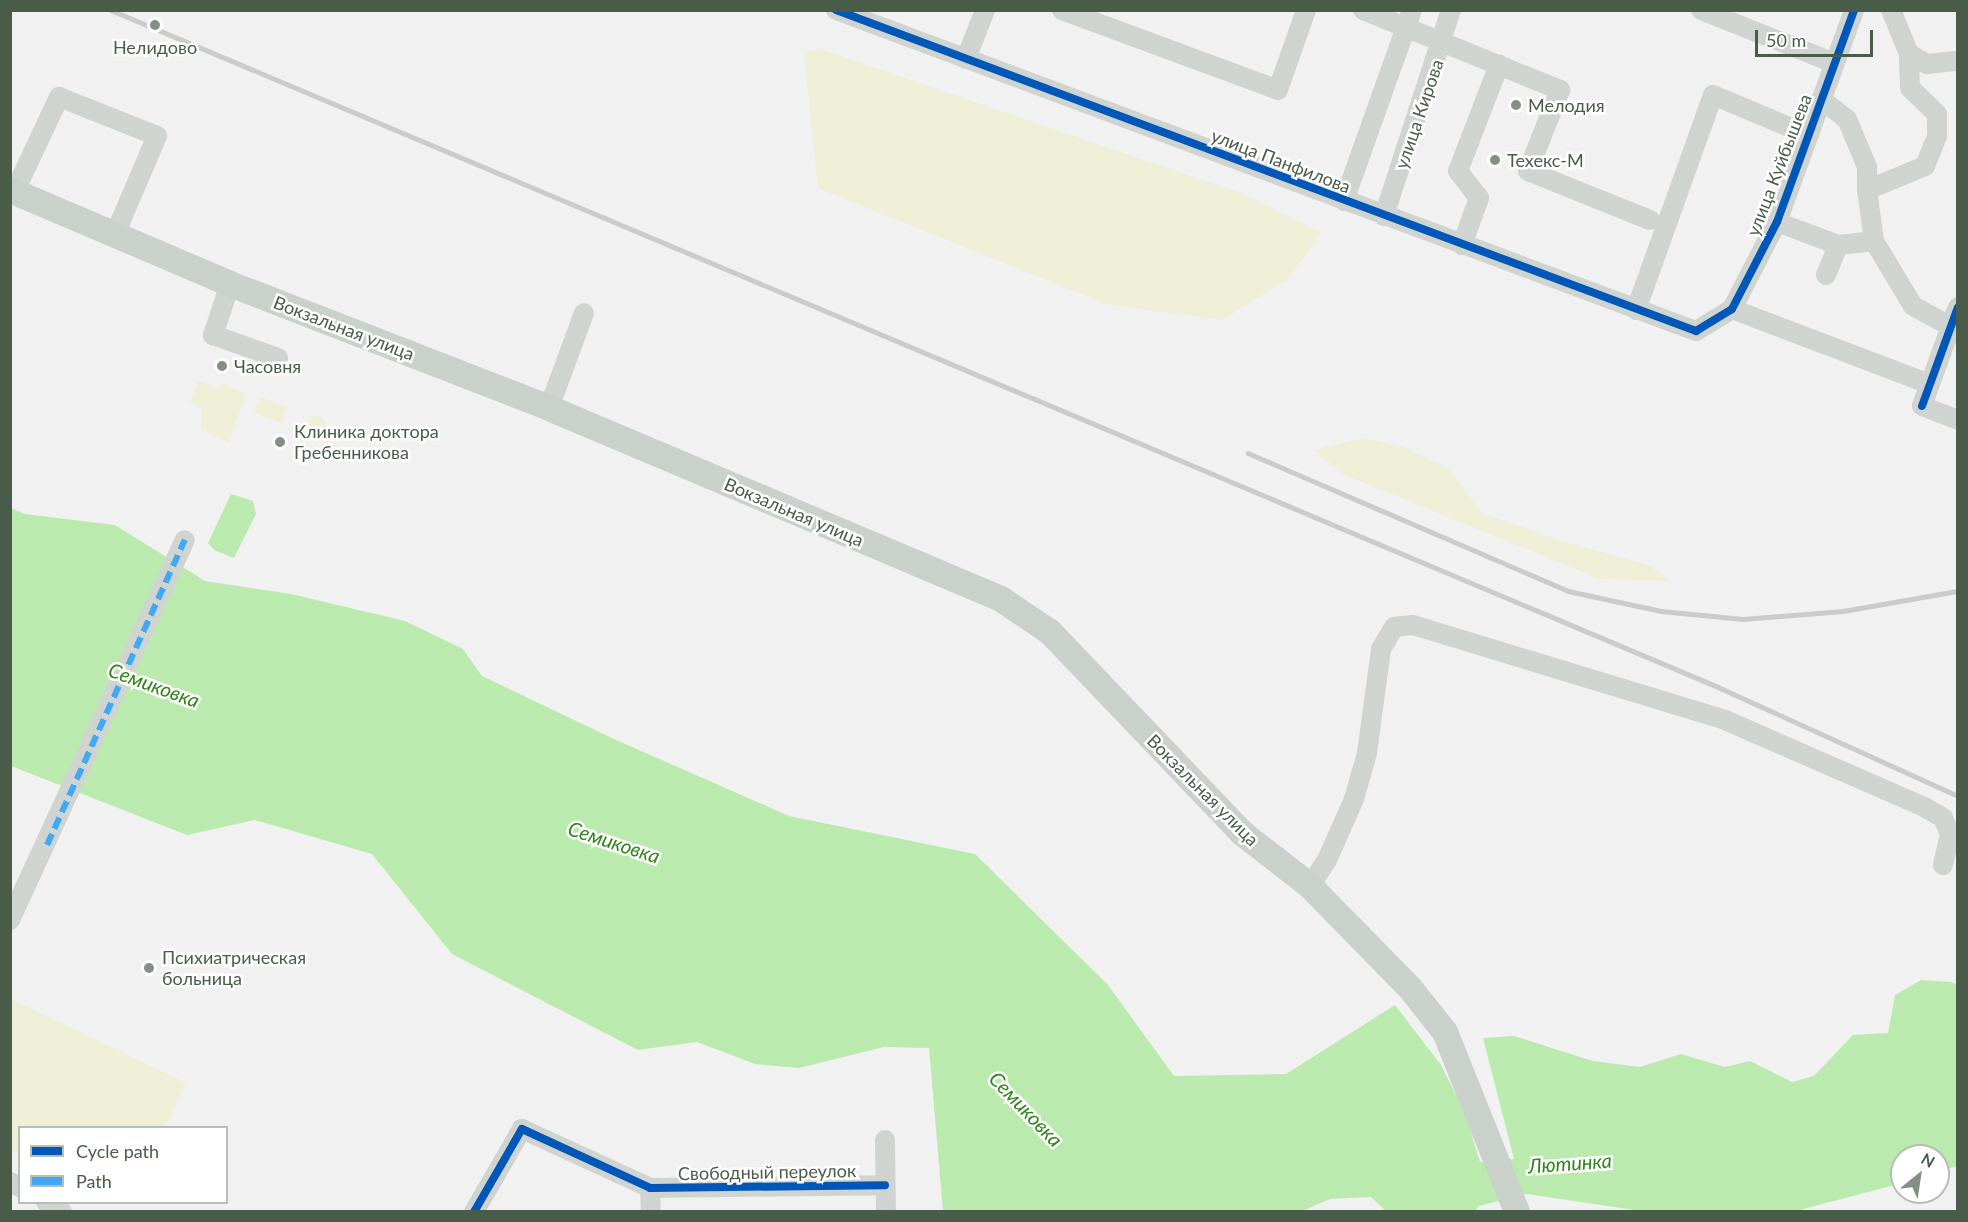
<!DOCTYPE html>
<html>
<head>
<meta charset="utf-8">
<style>
  body { margin:0 }
  #map { position:relative; width:1968px; height:1222px; overflow:hidden; background:#f1f1f1; font-family:Lato,sans-serif }
  div>[style] { position:absolute }
  [style*='--x'] { left:calc(var(--x)*1px); top:calc(var(--y)*1px); width:calc(var(--w)*1px); rotate:calc(var(--a)*1deg) }
  .green>* { inset:0; background:#efeed7; transform-origin:0 0 }
  .round { border-radius:50% }
  .water>* { inset:0; background:#bbeaae }
  .minor>* { height:20px; margin:-10px; padding:0 10px; transform-origin:10px; border-radius:10px; background:#d0d4d0 }
  .major>* { height:26px; margin:-13px; padding:0 13px; transform-origin:13px; border-radius:13px; background:#cad1cb }
  .rail>* { height:4.5px; margin:-2.25px; padding:0 2.25px; transform-origin:2.25px; border-radius:2.25px; background:#c9ccc9 }
  .quiet>* { height:6px; margin-top:-3px; transform-origin:0; background:repeating-linear-gradient(90deg,#3fa9f5 0 12px,transparent 0 18px) }
  .cycleway>* { height:8px; margin:-4px; padding:0 4px; transform-origin:4px; border-radius:4px; background:#0057b8 }
  .dots>* { width:16px; height:16px; translate:-50% -50%; box-sizing:border-box; border:3px solid #fff; border-radius:50% }
  span { translate:-50% -50%; white-space:nowrap; text-align:center; line-height:1.15; -webkit-text-stroke:5px #fff; paint-order:stroke }
  .poi-label { font-size:18px; color:#495c4a }
  .left { translate:0 -50%; text-align:left }
  .street-label { font-size:18px; color:#495c4a }
  .water-label { font-size:20px; color:#2d8615; font-style:italic }
  .frame { position:absolute; inset:0; border:12px solid #495c4a; pointer-events:none }
  .legend { position:absolute; left:18px; top:1126px; width:210px; height:78px; box-sizing:border-box; background:#fff; border:2px solid #b6beb7; margin:0; padding:8px 10px; list-style:none; font-size:18px; color:#495c4a }
  .legend li { display:flex; align-items:center; gap:12px; height:30px }
  .legend b { width:30px; border:2px solid #b6beb7 }
  .north { position:absolute; left:1890px; top:1144px; width:60px; height:60px; box-sizing:border-box; background:#fff; border:2px solid #b6beb7; border-radius:50%; rotate:30deg; font-size:16px; font-weight:700; line-height:24px; text-align:center; color:#495c4a }
  .north::after { content:''; display:block; margin:auto; width:21px; height:27px; background:#849084; clip-path:polygon(50% 0,100% 100%,50% 72%,0 100%) }
  .scale { position:absolute; left:1755px; top:30px; width:118px; height:27px; box-sizing:border-box; border:3px solid #495c4a; border-top:0; padding-left:8px; font-size:18px; line-height:21px; white-space:nowrap; color:#495c4a; -webkit-text-stroke:4px #fff; paint-order:stroke }
</style>
</head>
<body>
<div id="map">
  <div class="green">
    <div style="clip-path:polygon(823px 50px,1241px 193px,1321px 233px,1289px 278px,1222px 320px,1106px 304px,818px 188px,804px 52px)"></div>
    <div style="clip-path:polygon(198px 381px,218px 389px,222px 383px,246px 394px,229px 442px,201px 430px,201px 408px,190px 403px)"></div>
    <div style="left:260px;top:397px;width:29px;height:17px;rotate:20deg"></div>
    <div class="round" style="left:304px;top:416px;width:22px;height:22px"></div>
    <div style="clip-path:polygon(1364px 438px,1406px 448px,1449px 469px,1482px 513px,1565px 542px,1649px 565px,1670px 581px,1600px 579px,1345px 475px,1313px 450px)"></div>
    <div style="clip-path:polygon(11px 999px,186px 1083px,165px 1127px,20px 1128px,19px 1155px,11px 1150px)"></div>
  </div>
  <div class="water">
    <div style="clip-path:polygon(231px 494px,253px 501px,256px 514px,234px 558px,214px 550px,208px 543px)"></div>
    <div style="clip-path:polygon(10px 508px,25px 514px,115px 525px,205px 581px,291px 594px,405px 621px,463px 649px,482px 676px,614px 739px,789px 816px,975px 854px,1108px 985px,1174px 1076px,1286px 1074px,1395px 1005px,1441px 1065px,1465px 1113px,1480px 1162px,1514px 1159px,1483px 1038px,1514px 1036px,1593px 1061px,1640px 1067px,1681px 1054px,1725px 1067px,1750px 1061px,1792px 1082px,1814px 1076px,1853px 1035px,1888px 1033px,1895px 995px,1921px 980px,1951px 982px,1958px 985px,1957px 1166px,1938px 1172px,1938px 1156px,1902px 1156px,1902px 1183px,1796px 1211px,1641px 1211px,1527px 1194px,1479px 1206px,1474px 1212px,1386px 1211px,1371px 1197px,1330px 1199px,1300px 1212px,943px 1211px,929px 1048px,884px 1047px,799px 1068px,755px 1064px,697px 1042px,638px 1050px,452px 954px,372px 854px,255px 820px,187px 835px,11px 766px)"></div>
  </div>
  <div class="minor">
    <div style="--x:836;--y:10;--w:918;--a:20.47"></div>
    <div style="--x:1696;--y:331;--w:42;--a:-31.4"></div>
    <div style="--x:1732;--y:309;--w:98;--a:-62.7"></div>
    <div style="--x:1777;--y:222;--w:226;--a:-70"></div>
    <div style="--x:1062;--y:10;--w:230;--a:20.3"></div>
    <div style="--x:1278;--y:90;--w:85;--a:-70.7"></div>
    <div style="--x:1363;--y:10;--w:213;--a:22.1"></div>
    <div style="--x:1560;--y:90;--w:87;--a:111.6"></div>
    <div style="--x:1528;--y:171;--w:131;--a:21.9"></div>
    <div style="--x:1701;--y:10;--w:143;--a:21.7"></div>
    <div style="--x:1909;--y:54;--w:21;--a:29"></div>
    <div style="--x:1927;--y:64;--w:31;--a:-6"></div>
    <div style="--x:966;--y:59;--w:53;--a:-68.8"></div>
    <div style="--x:1821;--y:99;--w:33;--a:38"></div>
    <div style="--x:1847;--y:119;--w:52;--a:67.4"></div>
    <div style="--x:1867;--y:167;--w:23;--a:90"></div>
    <div style="--x:15;--y:191;--w:104;--a:-64.9"></div>
    <div style="--x:59;--y:97;--w:105;--a:21.7"></div>
    <div style="--x:157;--y:136;--w:107;--a:113.2"></div>
    <div style="--x:1344;--y:201;--w:203;--a:-70.4"></div>
    <div style="--x:1384;--y:216;--w:217;--a:-72"></div>
    <div style="--x:1777;--y:222;--w:65;--a:20.7"></div>
    <div style="--x:1838;--y:245;--w:36;--a:-6"></div>
    <div style="--x:1874;--y:241;--w:76;--a:59"></div>
    <div style="--x:1913;--y:306;--w:42;--a:28.4"></div>
    <div style="--x:1874;--y:241;--w:51;--a:-97.8"></div>
    <div style="--x:1867;--y:190;--w:63;--a:-22.5"></div>
    <div style="--x:1925;--y:166;--w:32;--a:-68"></div>
    <div style="--x:1937;--y:136;--w:22;--a:-90"></div>
    <div style="--x:1937;--y:114;--w:37;--a:-136"></div>
    <div style="--x:1910;--y:88;--w:34;--a:-92"></div>
    <div style="--x:1909;--y:54;--w:48;--a:-112.2"></div>
    <div style="--x:1462;--y:245;--w:50;--a:-70.1"></div>
    <div style="--x:1479;--y:198;--w:34;--a:-128"></div>
    <div style="--x:1458;--y:171;--w:114;--a:-68.9"></div>
    <div style="--x:1826;--y:275;--w:32;--a:-68"></div>
    <div style="--x:230;--y:284;--w:54;--a:108.4"></div>
    <div style="--x:213;--y:335;--w:69;--a:19.5"></div>
    <div style="--x:1958;--y:307;--w:105;--a:110"></div>
    <div style="--x:1922;--y:406;--w:39;--a:21"></div>
    <div style="--x:1732;--y:309;--w:211;--a:20.8"></div>
    <div style="--x:1636;--y:310;--w:228;--a:-70.3"></div>
    <div style="--x:1713;--y:95;--w:103;--a:22.8"></div>
    <div style="--x:549;--y:408;--w:101;--a:-69.8"></div>
    <div style="--x:1310;--y:886;--w:31;--a:-57"></div>
    <div style="--x:1327;--y:860;--w:67;--a:-66.1"></div>
    <div style="--x:1354;--y:799;--w:48;--a:-74.2"></div>
    <div style="--x:1367;--y:753;--w:105;--a:-82.3"></div>
    <div style="--x:1381;--y:649;--w:26;--a:-59"></div>
    <div style="--x:1394;--y:627;--w:19;--a:-6"></div>
    <div style="--x:1413;--y:625;--w:326;--a:16.9"></div>
    <div style="--x:1725;--y:720;--w:219;--a:23.6"></div>
    <div style="--x:1926;--y:808;--w:20;--a:30"></div>
    <div style="--x:1943;--y:818;--w:17;--a:66"></div>
    <div style="--x:1950;--y:834;--w:32;--a:103"></div>
    <div style="--x:10;--y:920;--w:418;--a:-65.3"></div>
    <div style="--x:885;--y:1140;--w:72;--a:89.2"></div>
    <div style="--x:10;--y:1182;--w:11;--a:27"></div>
    <div style="--x:650;--y:1188;--w:24;--a:88"></div>
    <div style="--x:46;--y:1202;--w:19;--a:32"></div>
    <div style="--x:474;--y:1212;--w:96;--a:-60"></div>
    <div style="--x:522;--y:1129;--w:141;--a:24.7"></div>
    <div style="--x:650;--y:1188;--w:235;--a:-0.7"></div>
  </div>
  <div class="major">
    <div style="--x:10;--y:190;--w:239;--a:23.1"></div>
    <div style="--x:230;--y:284;--w:342;--a:21.2"></div>
    <div style="--x:549;--y:408;--w:491;--a:22.9"></div>
    <div style="--x:1001;--y:599;--w:59;--a:34"></div>
    <div style="--x:1050;--y:632;--w:278;--a:46.3"></div>
    <div style="--x:1242;--y:833;--w:86;--a:37.9"></div>
    <div style="--x:1310;--y:886;--w:143;--a:45.6"></div>
    <div style="--x:1410;--y:988;--w:56;--a:51.5"></div>
    <div style="--x:1445;--y:1032;--w:194;--a:68.2"></div>
  </div>
  <div class="rail">
    <div style="--x:111;--y:10;--w:1744;--a:22.84"></div>
    <div style="--x:1718;--y:687;--w:264;--a:24.4"></div>
    <div style="--x:1248;--y:453;--w:348;--a:23.3"></div>
    <div style="--x:1568;--y:591;--w:95;--a:12.1"></div>
    <div style="--x:1661;--y:611;--w:82;--a:5.6"></div>
    <div style="--x:1743;--y:619;--w:100;--a:-4.6"></div>
    <div style="--x:1843;--y:611;--w:117;--a:-9.9"></div>
  </div>
  <div class="quiet">
    <div style="--x:47;--y:845;--w:335;--a:-65.7"></div>
  </div>
  <div class="cycleway">
    <div style="--x:836;--y:10;--w:918;--a:20.47"></div>
    <div style="--x:1696;--y:331;--w:42;--a:-31.4"></div>
    <div style="--x:1732;--y:309;--w:98;--a:-62.7"></div>
    <div style="--x:1777;--y:222;--w:226;--a:-70"></div>
    <div style="--x:1922;--y:406;--w:105;--a:-70"></div>
    <div style="--x:474;--y:1212;--w:96;--a:-60"></div>
    <div style="--x:522;--y:1129;--w:141;--a:24.7"></div>
    <div style="--x:650;--y:1188;--w:235;--a:-0.7"></div>
  </div>
  <div class="dots">
    <div style="left:155px;top:25px;background:#849084"></div>
    <div style="left:1516px;top:105px;background:#849084"></div>
    <div style="left:1495px;top:160px;background:#849084"></div>
    <div style="left:222px;top:366px;background:#849084"></div>
    <div style="left:280px;top:442px;background:#849084"></div>
    <div style="left:149px;top:968px;background:#849084"></div>
  </div>
  <div class="poi-label">
    <span style="left:155px;top:47px">Нелидово</span>
    <span class="left" style="left:1528px;top:105px">Мелодия</span>
    <span class="left" style="left:1507px;top:160px">Техекс-М</span>
    <span class="left" style="left:234px;top:366px">Часовня</span>
    <span class="left" style="left:294px;top:442px">Клиника доктора<br>Гребенникова</span>
    <span class="left" style="left:162px;top:968px">Психиатрическая<br>больница</span>
  </div>
  <div class="street-label">
    <span style="left:1419px;top:114px;rotate:-71deg">улица Кирова</span>
    <span style="left:1281px;top:161px;rotate:21deg">улица Панфилова</span>
    <span style="left:1779px;top:165px;rotate:-69deg">улица Куйбышева</span>
    <span style="left:344px;top:328px;rotate:21deg">Вокзальная улица</span>
    <span style="left:794px;top:512px;rotate:23deg">Вокзальная улица</span>
    <span style="left:1203px;top:790px;rotate:45deg">Вокзальная улица</span>
    <span style="left:767px;top:1172px;rotate:-1deg">Свободный переулок</span>
  </div>
  <div class="water-label">
    <span style="left:154px;top:685px;rotate:20deg">Семиковка</span>
    <span style="left:614px;top:842px;rotate:18deg">Семиковка</span>
    <span style="left:1026px;top:1109px;rotate:46deg">Семиковка</span>
    <span style="left:1570px;top:1163px;rotate:-4deg">Лютинка</span>
  </div>
  <div class="frame"></div>
  <ul class="legend">
  <li><b style="height:8px;background:#0057b8"></b>Cycle path</li>
  <li><b style="height:8px;background:#3fa9f5"></b>Path</li>
  </ul>
  <div class="north">N</div>
  <div class="scale">50 m</div>
</div>
</body>
</html>
